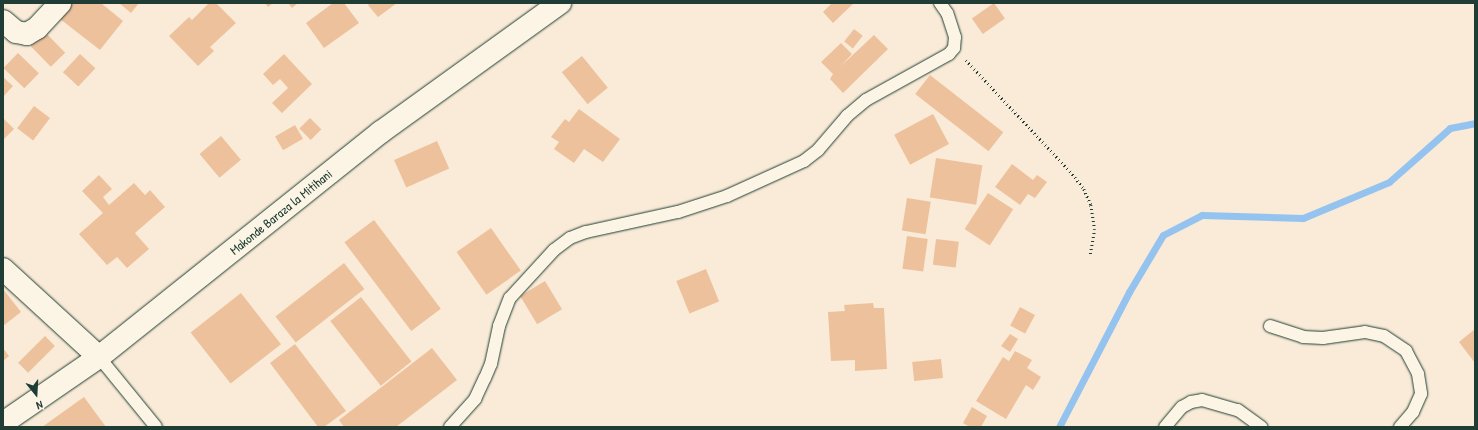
<!DOCTYPE html>
<html>
<head>
<meta charset="utf-8">
<style>
  body { margin:0 }
  #map { position:relative; width:1478px; height:430px; overflow:hidden; background:#f9ebd7; font-family:"Patrick Hand",sans-serif }
  div>[style] { position:absolute }
  [style*='--x'] { left:calc(var(--x)*1px); top:calc(var(--y)*1px); width:calc(var(--w)*1px); rotate:calc(var(--a)*1deg) }
  .stream>* { height:7px; margin:-3.5px; padding:0 3.5px; transform-origin:3.5px; border-radius:3.5px; background:#95c3ef }
  .building>* { inset:0; background:#eec19d; transform-origin:0 0 }
  .path>* { height:2.5px; margin-top:-1.25px; transform-origin:0; background:repeating-linear-gradient(90deg,#1f3d34 0 1px,transparent 0 4px) }
  .roads { filter:drop-shadow(0 0 1px #1f3d34) drop-shadow(0 0 1px #1f3d34) }
  .lane>* { height:12px; margin:-6px; padding:0 6px; transform-origin:6px; border-radius:6px; background:#fcf5e5 }
  .street>* { height:22px; margin:-11px; padding:0 11px; transform-origin:11px; border-radius:11px; background:#fcf5e5 }
  span { translate:-50% -50%; white-space:nowrap; text-align:center; line-height:1.15; -webkit-text-stroke:4px #fcf5e5; paint-order:stroke }
  .street-label { font-size:13px; color:#1f3d34 }
  .frame { position:absolute; inset:0; border:4px solid #1f3d34; pointer-events:none }
  .north { position:absolute; left:16px; top:374px; width:40px; height:40px; -webkit-text-stroke:3px #fcf5e5; paint-order:stroke; rotate:162deg; font-size:11px; font-weight:700; line-height:16px; text-align:center; color:#1f3d34 }
  .north::after { content:''; display:block; margin:auto; width:14px; height:18px; background:#1f3d34; clip-path:polygon(50% 0,100% 100%,50% 72%,0 100%) }
</style>
</head>
<body>
<div id="map">
  <div class="stream">
    <div style="--x:1059;--y:427;--w:152;--a:-62.6"></div>
    <div style="--x:1129;--y:292;--w:66;--a:-59.2"></div>
    <div style="--x:1163;--y:235;--w:44;--a:-27.1"></div>
    <div style="--x:1202;--y:215;--w:101;--a:1.7"></div>
    <div style="--x:1303;--y:218;--w:93;--a:-22.7"></div>
    <div style="--x:1389;--y:182;--w:81;--a:-41.5"></div>
    <div style="--x:1450;--y:128;--w:25;--a:-11"></div>
  </div>
  <div class="building">
    <div style="clip-path:polygon(73px 3px,101px 3px,123px 21px,100px 50px,60px 19px)"></div>
    <div style="clip-path:polygon(119px 3px,139px 3px,131px 13px)"></div>
    <div style="clip-path:polygon(209px 3px,216px 3px,236px 23px,210px 47px,214px 51px,198px 66px,169px 36px,189px 17px,192px 20px)"></div>
    <div style="clip-path:polygon(265px 3px,273px 3px,268px 7px)"></div>
    <div style="clip-path:polygon(288px 3px,298px 3px,292px 8px)"></div>
    <div style="clip-path:polygon(333px 3px,344px 3px,359px 23px,324px 48px,306px 23px)"></div>
    <div style="clip-path:polygon(370px 3px,397px 3px,378px 17px,368px 5px)"></div>
    <div style="clip-path:polygon(832px 3px,854px 3px,833px 23px,823px 12px)"></div>
    <div style="left:994px;top:3px;width:19px;height:27px;rotate:55deg"></div>
    <div style="left:854px;top:29px;width:11px;height:16px;rotate:38deg"></div>
    <div style="left:45px;top:32px;width:29px;height:20px;rotate:46deg"></div>
    <div style="clip-path:polygon(874px 35px,888px 49px,843px 93px,830px 79px,833px 74px,821px 62px,841px 43px,852px 54px,841px 66px)"></div>
    <div style="left:18px;top:53px;width:29px;height:21px;rotate:44deg"></div>
    <div style="left:80px;top:54px;width:21px;height:25px;rotate:43deg"></div>
    <div style="clip-path:polygon(284px 54px,312px 84px,282px 113px,272px 103px,288px 88px,280px 79px,273px 85px,263px 74px)"></div>
    <div style="left:582px;top:56px;width:41px;height:26px;rotate:51deg"></div>
    <div style="left:930px;top:75px;width:93px;height:24px;rotate:38deg"></div>
    <div style="clip-path:polygon(3px 77px,13px 86px,3px 97px)"></div>
    <div style="left:34px;top:106px;width:20px;height:28px;rotate:37deg"></div>
    <div style="clip-path:polygon(579px 109px,620px 139px,603px 162px,584px 149px,574px 163px,554px 149px,559px 142px,551px 137px,565px 119px,569px 122px)"></div>
    <div style="left:933px;top:114px;width:34px;height:44px;rotate:62deg"></div>
    <div style="clip-path:polygon(3px 118px,14px 129px,3px 140px)"></div>
    <div style="left:310px;top:118px;width:16px;height:15px;rotate:45deg"></div>
    <div style="left:295px;top:125px;width:16px;height:23px;rotate:60deg"></div>
    <div style="left:221px;top:136px;width:31px;height:28px;rotate:50deg"></div>
    <div style="left:437px;top:141px;width:30px;height:47px;rotate:66deg"></div>
    <div style="left:936px;top:158px;width:47px;height:40px;rotate:9deg"></div>
    <div style="clip-path:polygon(1012px 164px,1033px 180px,1037px 175px,1047px 182px,1035px 198px,1028px 194px,1020px 205px,995px 187px)"></div>
    <div style="clip-path:polygon(99px 175px,112px 189px,103px 197px,109px 205px,134px 183px,145px 195px,150px 190px,165px 207px,135px 233px,149px 249px,127px 268px,117px 257px,107px 265px,79px 234px,103px 213px,82px 191px)"></div>
    <div style="left:988px;top:193px;width:30px;height:43px;rotate:33deg"></div>
    <div style="left:907px;top:198px;width:24px;height:33px;rotate:9deg"></div>
    <div style="left:374px;top:220px;width:111px;height:37px;rotate:53deg"></div>
    <div style="left:491px;top:228px;width:52px;height:42px;rotate:55deg"></div>
    <div style="left:907px;top:236px;width:21px;height:33px;rotate:8deg"></div>
    <div style="left:936px;top:239px;width:23px;height:26px;rotate:7deg"></div>
    <div style="left:344px;top:263px;width:33px;height:87px;rotate:52deg"></div>
    <div style="left:706px;top:269px;width:35px;height:32px;rotate:68deg"></div>
    <div style="left:545px;top:281px;width:33px;height:29px;rotate:59deg"></div>
    <div style="clip-path:polygon(3px 289px,21px 312px,3px 326px)"></div>
    <div style="left:241px;top:293px;width:65px;height:64px;rotate:52deg"></div>
    <div style="left:361px;top:297px;width:82px;height:39px;rotate:52deg"></div>
    <div style="clip-path:polygon(873px 303px,874px 308px,884px 308px,887px 369px,855px 371px,855px 360px,831px 361px,828px 312px,845px 311px,844px 305px)"></div>
    <div style="left:1020px;top:307px;width:17px;height:21px;rotate:28deg"></div>
    <div style="clip-path:polygon(1475px 329px,1475px 363px,1459px 342px)"></div>
    <div style="clip-path:polygon(1010px 334px,1018px 339px,1010px 352px,1001px 346px)"></div>
    <div style="left:45px;top:336px;width:14px;height:38px;rotate:45deg"></div>
    <div style="clip-path:polygon(295px 344px,346px 411px,324px 427px,318px 427px,270px 363px)"></div>
    <div style="clip-path:polygon(3px 348px,9px 356px,3px 361px)"></div>
    <div style="clip-path:polygon(432px 348px,457px 380px,396px 427px,344px 427px,339px 420px)"></div>
    <div style="clip-path:polygon(1015px 351px,1032px 360px,1027px 368px,1041px 377px,1033px 390px,1026px 385px,1006px 419px,976px 401px,1003px 357px,1009px 361px)"></div>
    <div style="left:941px;top:359px;width:19px;height:29px;rotate:84deg"></div>
    <div style="clip-path:polygon(84px 397px,106px 427px,42px 427px)"></div>
    <div style="clip-path:polygon(972px 407px,987px 416px,981px 427px,970px 427px,963px 423px)"></div>
  </div>
  <div class="path">
    <div style="--x:966;--y:60;--w:152;--a:46.9"></div>
    <div style="--x:1070;--y:171;--w:23;--a:52"></div>
    <div style="--x:1084;--y:189;--w:17;--a:66"></div>
    <div style="--x:1091;--y:205;--w:24;--a:81"></div>
    <div style="--x:1095;--y:229;--w:27;--a:100"></div>
  </div>
  <div class="roads">
    <div class="lane">
      <div style="--x:1270;--y:326;--w:35;--a:18"></div>
      <div style="--x:1303;--y:337;--w:20;--a:3"></div>
      <div style="--x:1323;--y:338;--w:42;--a:-8.1"></div>
      <div style="--x:1365;--y:332;--w:19;--a:12"></div>
      <div style="--x:1384;--y:336;--w:27;--a:34"></div>
      <div style="--x:1406;--y:351;--w:26;--a:62"></div>
      <div style="--x:1418;--y:374;--w:20;--a:81"></div>
      <div style="--x:1421;--y:394;--w:20;--a:114"></div>
      <div style="--x:1413;--y:412;--w:20;--a:131"></div>
      <div style="--x:99;--y:357;--w:90;--a:50.8"></div>
      <div style="--x:450;--y:427;--w:38;--a:-48"></div>
      <div style="--x:475;--y:399;--w:23;--a:-65"></div>
      <div style="--x:485;--y:378;--w:15;--a:-67"></div>
      <div style="--x:491;--y:364;--w:39;--a:-78"></div>
      <div style="--x:499;--y:326;--w:30;--a:-69"></div>
      <div style="--x:510;--y:298;--w:65;--a:-47.5"></div>
      <div style="--x:554;--y:250;--w:20;--a:-37"></div>
      <div style="--x:570;--y:238;--w:17;--a:-21"></div>
      <div style="--x:586;--y:232;--w:94;--a:-12.3"></div>
      <div style="--x:678;--y:212;--w:52;--a:-18.1"></div>
      <div style="--x:727;--y:196;--w:85;--a:-24.4"></div>
      <div style="--x:804;--y:161;--w:18;--a:-38"></div>
      <div style="--x:818;--y:150;--w:45;--a:-49.5"></div>
      <div style="--x:847;--y:116;--w:25;--a:-40"></div>
      <div style="--x:866;--y:100;--w:95;--a:-29"></div>
      <div style="--x:949;--y:54;--w:8;--a:-50"></div>
      <div style="--x:954;--y:48;--w:11;--a:-85"></div>
      <div style="--x:955;--y:37;--w:25;--a:-108"></div>
      <div style="--x:947;--y:13;--w:12;--a:-125"></div>
      <div style="--x:1165;--y:427;--w:26;--a:-50"></div>
      <div style="--x:1182;--y:407;--w:10;--a:-29"></div>
      <div style="--x:1191;--y:402;--w:11;--a:-10"></div>
      <div style="--x:1202;--y:400;--w:37;--a:16"></div>
      <div style="--x:1238;--y:410;--w:29;--a:36"></div>
    </div>
    <div class="street">
      <div style="--x:3;--y:21;--w:17;--a:40"></div>
      <div style="--x:16;--y:32;--w:11;--a:10"></div>
      <div style="--x:27;--y:34;--w:12;--a:-31"></div>
      <div style="--x:37;--y:28;--w:34;--a:-47"></div>
      <div style="--x:3;--y:269;--w:130;--a:42.5"></div>
      <div style="--x:3;--y:423;--w:116;--a:-34.5"></div>
      <div style="--x:99;--y:357;--w:361;--a:-38.6"></div>
      <div style="--x:381;--y:132;--w:221;--a:-35.8"></div>
    </div>
  </div>
  <div class="street-label">
    <span style="left:281px;top:212px;rotate:-39deg">Makonde Baraza la Mitihani</span>
  </div>
  <div class="frame"></div>
  <div class="north">N</div>
</div>
</body>
</html>
